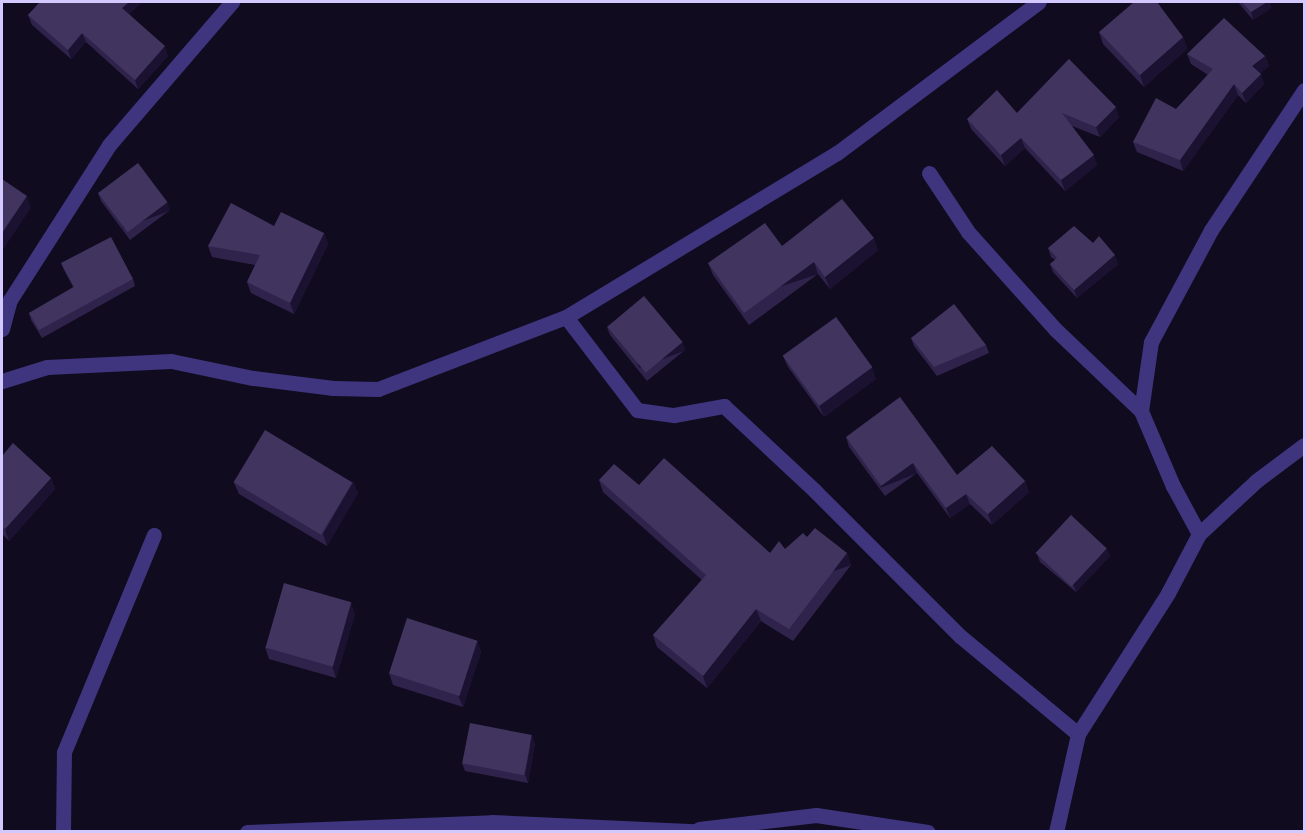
<!DOCTYPE html>
<html>
<head>
<meta charset="utf-8">
<style>
  body { margin:0 }
  #map { position:relative; width:1306px; height:833px; overflow:hidden; background:#100b1e; font-family:"Golos Text",sans-serif }
  div>[style] { position:absolute }
  [style*='--x'] { left:calc(var(--x)*1px); top:calc(var(--y)*1px); width:calc(var(--w)*1px); rotate:calc(var(--a)*1deg) }
  .street>* { height:15px; margin:-7.5px; padding:0 7.5px; transform-origin:7.5px; border-radius:7.5px; background:#3e357e }
  .wall>* { inset:0; background:#2f234c }
  .shaded-wall>* { inset:0; background:#1b1232; transform-origin:0 0 }
  .building>* { inset:0; background:#413560; transform-origin:0 0 }
  span { translate:-50% -50%; white-space:nowrap; text-align:center; line-height:1.15; -webkit-text-stroke:6px #100b1e; paint-order:stroke }
  .frame { position:absolute; inset:0; border:3px solid #d4c9ff; pointer-events:none }
</style>
</head>
<body>
<div id="map">
  <div class="street">
    <div style="--x:929;--y:173;--w:71;--a:56.5"></div>
    <div style="--x:968;--y:232;--w:132;--a:48.1"></div>
    <div style="--x:1056;--y:330;--w:117;--a:43.6"></div>
    <div style="--x:566;--y:317;--w:117;--a:52.6"></div>
    <div style="--x:637;--y:410;--w:37;--a:8"></div>
    <div style="--x:674;--y:415;--w:51;--a:-10.2"></div>
    <div style="--x:724;--y:406;--w:125;--a:43"></div>
    <div style="--x:815;--y:491;--w:205;--a:45"></div>
    <div style="--x:960;--y:636;--w:153;--a:39.7"></div>
    <div style="--x:2;--y:329;--w:30;--a:-75"></div>
    <div style="--x:10;--y:300;--w:184;--a:-57.4"></div>
    <div style="--x:109;--y:145;--w:189;--a:-49.3"></div>
    <div style="--x:2;--y:381;--w:47;--a:-17.3"></div>
    <div style="--x:47;--y:367;--w:124;--a:-2.8"></div>
    <div style="--x:171;--y:361;--w:84;--a:11.7"></div>
    <div style="--x:253;--y:378;--w:81;--a:7.1"></div>
    <div style="--x:333;--y:388;--w:45;--a:1.3"></div>
    <div style="--x:378;--y:389;--w:201;--a:-21"></div>
    <div style="--x:566;--y:317;--w:317;--a:-31.2"></div>
    <div style="--x:837;--y:153;--w:252;--a:-36.8"></div>
    <div style="--x:1199;--y:534;--w:55;--a:-118.4"></div>
    <div style="--x:1173;--y:486;--w:82;--a:-113.1"></div>
    <div style="--x:1141;--y:411;--w:70;--a:-81.8"></div>
    <div style="--x:1151;--y:342;--w:127;--a:-61.8"></div>
    <div style="--x:1211;--y:230;--w:168;--a:-56.4"></div>
    <div style="--x:699;--y:829;--w:118;--a:-6.8"></div>
    <div style="--x:816;--y:815;--w:113;--a:8.6"></div>
    <div style="--x:63;--y:832;--w:80;--a:-89.3"></div>
    <div style="--x:64;--y:752;--w:235;--a:-67.5"></div>
    <div style="--x:247;--y:832;--w:245;--a:-2.3"></div>
    <div style="--x:492;--y:822;--w:219;--a:2.6"></div>
    <div style="--x:1056;--y:832;--w:100;--a:-77.3"></div>
    <div style="--x:1078;--y:734;--w:167;--a:-57.4"></div>
    <div style="--x:1168;--y:593;--w:67;--a:-62.3"></div>
    <div style="--x:1199;--y:534;--w:78;--a:-42.9"></div>
    <div style="--x:1256;--y:481;--w:60;--a:-36.9"></div>
  </div>
  <div class="wall">
    <div style="clip-path:polygon(40px 2px,142px 2px,129px 14px,168px 56px,138px 89px,86px 42px,71px 59px,32px 25px,28px 15px)"></div>
    <div style="clip-path:polygon(1238px 2px,1272px 2px,1270px 4px,1271px 8px,1253px 20px)"></div>
    <div style="clip-path:polygon(1099px 32px,1183px 37px,1187px 49px,1144px 87px,1103px 44px)"></div>
    <div style="clip-path:polygon(1187px 54px,1265px 56px,1269px 66px,1260px 73px,1264px 84px,1246px 103px,1238px 95px,1183px 171px,1137px 152px,1133px 142px,1176px 109px,1208px 75px,1191px 64px)"></div>
    <div style="clip-path:polygon(1069px 59px,1119px 117px,1100px 137px,1072px 126px,1097px 165px,1065px 191px,1025px 148px,1005px 166px,971px 129px,967px 119px,1017px 113px)"></div>
    <div style="clip-path:polygon(98px 193px,170px 210px,130px 240px,101px 201px)"></div>
    <div style="clip-path:polygon(274px 226px,324px 233px,328px 244px,294px 314px,251px 293px,247px 282px,255px 265px,212px 257px,208px 246px)"></div>
    <div style="clip-path:polygon(782px 246px,878px 250px,830px 289px,818px 274px,749px 325px,713px 275px,708px 263px)"></div>
    <div style="clip-path:polygon(1048px 248px,1118px 264px,1077px 298px,1053px 272px,1050px 264px,1055px 260px,1051px 257px)"></div>
    <div style="clip-path:polygon(61px 263px,133px 279px,135px 286px,42px 338px,31px 320px,29px 313px,73px 287px,64px 270px)"></div>
    <div style="clip-path:polygon(607px 327px,682px 342px,685px 350px,647px 381px,610px 335px)"></div>
    <div style="clip-path:polygon(911px 338px,986px 345px,989px 353px,937px 376px,914px 346px)"></div>
    <div style="clip-path:polygon(783px 356px,876px 379px,824px 417px,788px 367px)"></div>
    <div style="clip-path:polygon(846px 437px,957px 475px,1025px 481px,1029px 492px,992px 525px,970px 504px,950px 518px,917px 473px,885px 496px,849px 447px)"></div>
    <div style="clip-path:polygon(2px 456px,51px 478px,55px 489px,9px 541px,2px 534px)"></div>
    <div style="clip-path:polygon(599px 480px,639px 485px,770px 553px,785px 549px,807px 537px,847px 553px,851px 565px,793px 641px,761px 621px,707px 688px,657px 647px,653px 635px,702px 580px,603px 492px)"></div>
    <div style="clip-path:polygon(353px 482px,358px 493px,327px 546px,239px 494px,234px 483px)"></div>
    <div style="clip-path:polygon(1037px 554px,1110px 556px,1076px 592px,1040px 562px)"></div>
    <div style="clip-path:polygon(355px 614px,336px 678px,269px 659px,265px 647px)"></div>
    <div style="clip-path:polygon(477px 641px,481px 652px,463px 707px,393px 685px,389px 673px)"></div>
    <div style="clip-path:polygon(535px 743px,528px 783px,465px 771px,462px 763px)"></div>
  </div>
  <div class="shaded-wall">
    <div style="clip-path:polygon(129px 2px,142px 2px,126px 17px,122px 8px)"></div>
    <div style="clip-path:polygon(1267px 2px,1272px 2px,1270px 4px,1271px 8px,1253px 20px,1251px 12px)"></div>
    <div style="clip-path:polygon(82px 33px,86px 42px,71px 59px,68px 50px)"></div>
    <div style="clip-path:polygon(1183px 37px,1187px 49px,1144px 87px,1140px 75px)"></div>
    <div style="clip-path:polygon(165px 46px,168px 56px,138px 89px,135px 80px)"></div>
    <div style="clip-path:polygon(1265px 56px,1269px 66px,1256px 76px,1252px 66px)"></div>
    <div style="clip-path:polygon(1261px 74px,1264px 84px,1246px 103px,1242px 93px)"></div>
    <div style="clip-path:polygon(1234px 84px,1238px 95px,1183px 171px,1180px 160px)"></div>
    <div style="clip-path:polygon(1116px 107px,1119px 117px,1100px 137px,1096px 127px)"></div>
    <div style="clip-path:polygon(1021px 138px,1025px 148px,1005px 166px,1001px 155px)"></div>
    <div style="clip-path:polygon(1094px 155px,1097px 165px,1065px 191px,1061px 180px)"></div>
    <div style="clip-path:polygon(27px 196px,31px 208px,2px 251px,2px 233px)"></div>
    <div style="left:167px;top:202px;width:9px;height:50px;rotate:69deg"></div>
    <div style="clip-path:polygon(324px 233px,328px 244px,294px 314px,290px 303px)"></div>
    <div style="clip-path:polygon(874px 238px,878px 250px,830px 289px,825px 277px)"></div>
    <div style="clip-path:polygon(1115px 255px,1118px 264px,1077px 298px,1074px 290px)"></div>
    <div style="left:814px;top:262px;width:13px;height:87px;rotate:72deg"></div>
    <div style="left:682px;top:342px;width:9px;height:49px;rotate:69deg"></div>
    <div style="clip-path:polygon(872px 367px,876px 379px,824px 417px,819px 405px)"></div>
    <div style="left:913px;top:463px;width:11px;height:39px;rotate:68deg"></div>
    <div style="clip-path:polygon(51px 478px,55px 489px,9px 541px,5px 529px)"></div>
    <div style="clip-path:polygon(1025px 481px,1029px 492px,992px 525px,988px 514px)"></div>
    <div style="clip-path:polygon(353px 482px,358px 493px,327px 546px,323px 534px)"></div>
    <div style="clip-path:polygon(966px 494px,970px 504px,950px 518px,946px 508px)"></div>
    <div style="clip-path:polygon(1107px 548px,1110px 556px,1076px 592px,1073px 584px)"></div>
    <div style="left:847px;top:553px;width:13px;height:96px;rotate:72deg"></div>
    <div style="clip-path:polygon(351px 602px,355px 614px,336px 678px,332px 666px)"></div>
    <div style="clip-path:polygon(756px 609px,761px 621px,707px 688px,703px 676px)"></div>
    <div style="clip-path:polygon(477px 641px,481px 652px,463px 707px,458px 695px)"></div>
    <div style="clip-path:polygon(532px 735px,535px 743px,528px 783px,525px 775px)"></div>
  </div>
  <div class="building">
    <div style="clip-path:polygon(40px 2px,129px 2px,122px 8px,165px 46px,135px 80px,82px 33px,68px 50px,28px 15px)"></div>
    <div style="clip-path:polygon(1134px 2px,1157px 2px,1183px 37px,1140px 75px,1099px 32px)"></div>
    <div style="clip-path:polygon(1242px 2px,1267px 2px,1251px 12px)"></div>
    <div style="clip-path:polygon(1224px 18px,1265px 56px,1252px 66px,1261px 74px,1242px 93px,1234px 84px,1180px 160px,1133px 142px,1156px 98px,1176px 109px,1213px 69px,1187px 54px)"></div>
    <div style="clip-path:polygon(1069px 59px,1116px 107px,1096px 127px,1062px 113px,1094px 155px,1061px 180px,1021px 138px,1001px 155px,967px 119px,997px 90px,1017px 113px)"></div>
    <div style="left:138px;top:163px;width:49px;height:50px;rotate:53deg"></div>
    <div style="clip-path:polygon(2px 179px,27px 196px,2px 233px)"></div>
    <div style="clip-path:polygon(842px 199px,874px 238px,825px 277px,814px 262px,744px 313px,708px 263px,765px 223px,782px 246px)"></div>
    <div style="clip-path:polygon(231px 203px,274px 226px,281px 212px,324px 233px,290px 303px,247px 282px,260px 255px,208px 246px)"></div>
    <div style="clip-path:polygon(1074px 226px,1093px 243px,1099px 236px,1115px 255px,1074px 290px,1050px 264px,1057px 258px,1048px 248px)"></div>
    <div style="clip-path:polygon(111px 237px,133px 279px,39px 330px,29px 313px,74px 287px,61px 263px)"></div>
    <div style="left:644px;top:296px;width:60px;height:48px;rotate:50deg"></div>
    <div style="clip-path:polygon(954px 304px,986px 345px,934px 367px,911px 338px)"></div>
    <div style="left:836px;top:317px;width:62px;height:66px;rotate:54deg"></div>
    <div style="clip-path:polygon(900px 397px,957px 475px,992px 446px,1025px 481px,988px 514px,966px 494px,946px 508px,913px 463px,881px 486px,846px 437px)"></div>
    <div style="left:265px;top:430px;width:102px;height:61px;rotate:31deg"></div>
    <div style="clip-path:polygon(13px 443px,51px 478px,5px 529px,2px 526px,2px 456px)"></div>
    <div style="clip-path:polygon(664px 458px,770px 553px,779px 541px,785px 549px,803px 533px,807px 537px,815px 528px,847px 553px,789px 629px,756px 609px,703px 676px,653px 635px,706px 575px,599px 480px,614px 464px,639px 485px)"></div>
    <div style="left:1071px;top:515px;width:49px;height:52px;rotate:43deg"></div>
    <div style="left:284px;top:583px;width:70px;height:67px;rotate:16deg"></div>
    <div style="left:407px;top:618px;width:74px;height:58px;rotate:18deg"></div>
    <div style="left:470px;top:723px;width:63px;height:41px;rotate:11deg"></div>
  </div>
  <div class="frame"></div>
</div>
</body>
</html>
